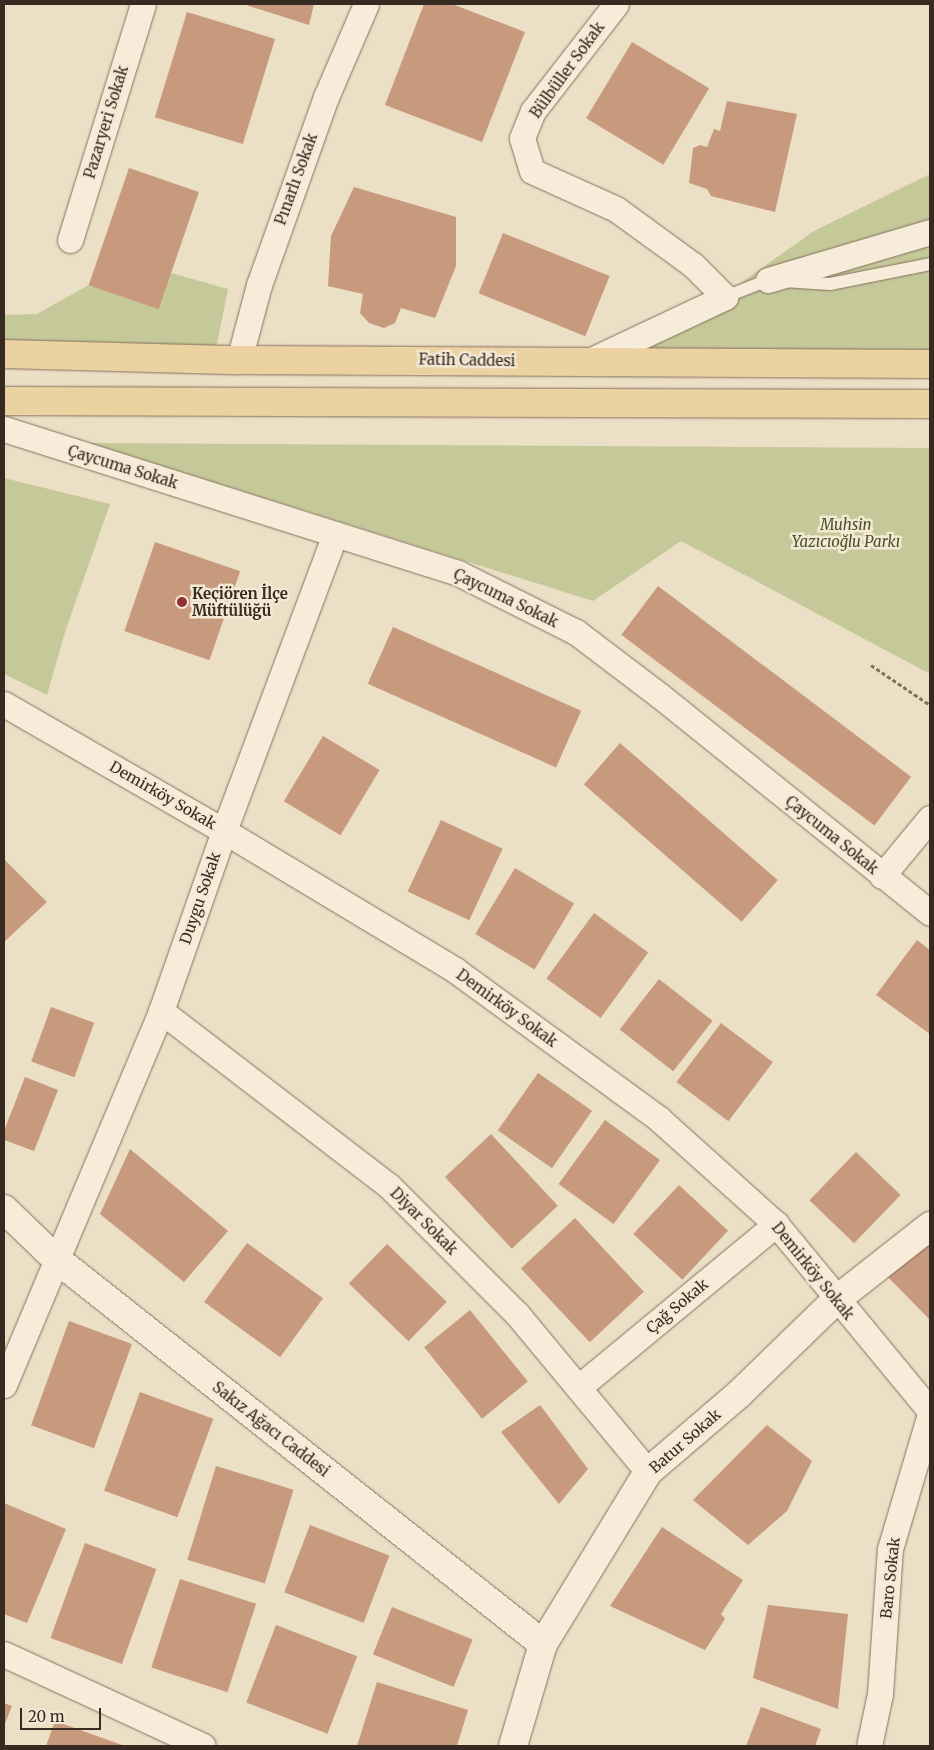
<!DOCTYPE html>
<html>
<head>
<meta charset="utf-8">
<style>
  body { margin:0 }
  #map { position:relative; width:934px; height:1750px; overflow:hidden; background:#ebdfc6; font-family:Merriweather,serif }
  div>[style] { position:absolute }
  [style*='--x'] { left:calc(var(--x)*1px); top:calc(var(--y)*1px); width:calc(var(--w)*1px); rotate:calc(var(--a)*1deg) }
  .green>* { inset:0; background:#c5c99a }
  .building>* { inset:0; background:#c79a7e; transform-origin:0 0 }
  .path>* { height:3px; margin-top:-1.5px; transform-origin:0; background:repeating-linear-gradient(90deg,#85715d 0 4px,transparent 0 6.5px) }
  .roads { filter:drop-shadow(0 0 1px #85715d) drop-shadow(0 0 1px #85715d) }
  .lane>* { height:12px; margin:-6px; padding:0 6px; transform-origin:6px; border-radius:6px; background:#f7ecd9 }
  .street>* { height:25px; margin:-12.5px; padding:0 12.5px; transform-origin:12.5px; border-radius:12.5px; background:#f7ecd9 }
  .secondary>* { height:28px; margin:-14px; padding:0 14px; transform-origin:14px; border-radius:14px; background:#f7ecd9 }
  .primary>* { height:28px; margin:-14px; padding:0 14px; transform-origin:14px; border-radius:14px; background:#ecd1a1 }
  .dots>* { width:14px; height:14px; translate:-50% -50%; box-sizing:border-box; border:2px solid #f3e9d5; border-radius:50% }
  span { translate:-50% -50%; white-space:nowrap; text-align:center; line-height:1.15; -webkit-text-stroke:5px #f3e9d5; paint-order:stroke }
  .street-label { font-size:15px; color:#372a20 }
  .park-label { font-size:15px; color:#495228; font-style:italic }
  .poi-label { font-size:15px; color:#372a20; font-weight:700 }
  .left { translate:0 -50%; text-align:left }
  .frame { position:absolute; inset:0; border:5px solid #372a20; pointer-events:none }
  .scale { position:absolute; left:20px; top:1708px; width:81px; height:22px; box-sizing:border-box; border:2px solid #372a20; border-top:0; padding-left:6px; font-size:15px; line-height:18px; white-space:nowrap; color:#372a20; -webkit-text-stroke:4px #f3e9d5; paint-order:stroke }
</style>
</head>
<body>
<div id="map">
  <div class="green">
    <div style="clip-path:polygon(930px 174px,930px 352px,646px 350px,814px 231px)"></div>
    <div style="clip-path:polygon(171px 273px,228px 289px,216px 349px,4px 344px,4px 315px,37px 314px,89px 285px,158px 308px)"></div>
    <div style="clip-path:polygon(89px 443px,930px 448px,930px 674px,681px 541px,593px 601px)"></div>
    <div style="clip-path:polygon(4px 478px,110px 504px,66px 629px,47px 695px,4px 674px)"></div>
  </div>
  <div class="building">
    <div style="clip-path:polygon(243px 4px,314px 4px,309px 25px)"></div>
    <div style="clip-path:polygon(424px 4px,452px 4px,525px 32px,482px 142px,385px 105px)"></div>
    <div style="left:187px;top:12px;width:92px;height:110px;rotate:17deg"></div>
    <div style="left:632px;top:42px;width:90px;height:89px;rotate:31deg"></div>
    <div style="clip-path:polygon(727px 101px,797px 114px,775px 212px,711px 196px,707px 189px,689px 183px,693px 148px,700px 145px,707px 147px,714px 129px,720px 131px)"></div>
    <div style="left:129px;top:168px;width:74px;height:124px;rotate:19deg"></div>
    <div style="clip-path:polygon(354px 187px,456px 217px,456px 266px,435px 318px,401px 308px,395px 323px,384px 328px,369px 323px,360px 313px,363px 294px,328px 286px,331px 236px)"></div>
    <div style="left:503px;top:233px;width:115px;height:65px;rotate:22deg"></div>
    <div style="left:155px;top:542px;width:90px;height:94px;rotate:19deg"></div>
    <div style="left:658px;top:586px;width:317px;height:61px;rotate:37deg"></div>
    <div style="left:393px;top:627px;width:206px;height:62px;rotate:24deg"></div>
    <div style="left:323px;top:736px;width:66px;height:76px;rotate:31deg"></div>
    <div style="left:620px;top:743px;width:209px;height:55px;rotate:41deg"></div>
    <div style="left:441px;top:820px;width:68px;height:79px;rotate:25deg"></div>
    <div style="clip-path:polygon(4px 859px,47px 902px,4px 942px)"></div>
    <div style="left:515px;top:868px;width:69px;height:77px;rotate:31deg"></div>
    <div style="left:594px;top:913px;width:67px;height:81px;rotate:36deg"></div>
    <div style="clip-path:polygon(917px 940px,930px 950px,930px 1034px,876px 995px)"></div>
    <div style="left:659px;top:979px;width:68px;height:64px;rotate:38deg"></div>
    <div style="left:51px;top:1007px;width:46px;height:58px;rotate:20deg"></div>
    <div style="left:721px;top:1023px;width:65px;height:74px;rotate:37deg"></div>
    <div style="left:538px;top:1073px;width:66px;height:70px;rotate:35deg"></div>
    <div style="clip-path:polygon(25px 1077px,58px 1090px,34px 1151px,4px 1140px,4px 1131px)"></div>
    <div style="left:605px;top:1120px;width:68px;height:79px;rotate:36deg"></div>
    <div style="left:491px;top:1134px;width:98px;height:63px;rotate:47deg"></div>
    <div style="clip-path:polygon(130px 1149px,228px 1231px,184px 1282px,100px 1214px)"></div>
    <div style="left:856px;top:1152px;width:62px;height:67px;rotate:44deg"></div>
    <div style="left:679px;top:1185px;width:67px;height:67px;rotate:43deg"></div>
    <div style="left:575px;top:1218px;width:101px;height:74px;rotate:47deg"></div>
    <div style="left:247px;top:1243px;width:94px;height:73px;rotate:36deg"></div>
    <div style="clip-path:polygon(930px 1243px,930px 1320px,888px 1277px)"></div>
    <div style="left:387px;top:1244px;width:83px;height:55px;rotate:44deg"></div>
    <div style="left:470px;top:1310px;width:92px;height:59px;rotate:51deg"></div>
    <div style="left:69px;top:1321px;width:67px;height:111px;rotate:20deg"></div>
    <div style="left:140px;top:1392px;width:78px;height:105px;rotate:20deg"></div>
    <div style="clip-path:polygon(540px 1405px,588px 1469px,559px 1504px,501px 1432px)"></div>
    <div style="clip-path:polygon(767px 1425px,812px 1461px,787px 1511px,748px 1545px,693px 1500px)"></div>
    <div style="left:216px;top:1466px;width:81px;height:98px;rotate:17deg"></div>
    <div style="clip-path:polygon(4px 1503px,66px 1529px,27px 1623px,4px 1614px)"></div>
    <div style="left:310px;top:1525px;width:85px;height:72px;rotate:21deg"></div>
    <div style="clip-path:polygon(662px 1527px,743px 1580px,721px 1614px,725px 1619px,705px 1650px,610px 1606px)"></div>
    <div style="left:85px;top:1543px;width:76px;height:101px;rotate:20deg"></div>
    <div style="left:180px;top:1579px;width:80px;height:93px;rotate:18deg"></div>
    <div style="clip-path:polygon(768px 1605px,848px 1614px,838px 1709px,753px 1678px)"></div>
    <div style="left:392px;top:1607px;width:87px;height:51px;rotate:22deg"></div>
    <div style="left:276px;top:1625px;width:87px;height:83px;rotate:21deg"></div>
    <div style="clip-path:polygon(377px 1682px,468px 1710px,457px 1746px,357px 1746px)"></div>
    <div style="clip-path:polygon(4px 1703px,12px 1706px,4px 1726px)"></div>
    <div style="clip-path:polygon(761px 1707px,821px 1729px,815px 1746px,746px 1746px)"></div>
    <div style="clip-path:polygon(55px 1721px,125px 1746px,46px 1746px)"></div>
  </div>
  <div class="path">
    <div style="--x:871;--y:665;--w:71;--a:34.1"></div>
  </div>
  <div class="roads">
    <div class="lane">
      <div style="--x:725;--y:297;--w:46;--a:-21.6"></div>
      <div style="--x:768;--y:280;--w:62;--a:3.7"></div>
      <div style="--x:830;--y:284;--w:102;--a:-11.3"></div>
    </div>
    <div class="street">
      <div style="--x:70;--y:240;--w:247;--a:-72.8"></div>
      <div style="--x:768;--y:280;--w:169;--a:-16.5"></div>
      <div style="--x:239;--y:360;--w:78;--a:-75.1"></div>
      <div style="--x:259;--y:285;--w:200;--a:-70.4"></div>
      <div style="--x:326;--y:97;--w:101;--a:-66.7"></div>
      <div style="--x:587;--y:362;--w:153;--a:-25.2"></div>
      <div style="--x:725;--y:297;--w:45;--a:-135"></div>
      <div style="--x:693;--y:265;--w:95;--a:-144"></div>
      <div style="--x:616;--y:209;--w:92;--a:-155.7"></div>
      <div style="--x:532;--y:171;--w:34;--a:-107"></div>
      <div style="--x:522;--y:138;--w:29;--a:-68"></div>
      <div style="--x:533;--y:111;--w:135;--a:-52.2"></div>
      <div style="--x:4;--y:429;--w:476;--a:17.6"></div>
      <div style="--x:458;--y:573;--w:132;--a:26.6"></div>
      <div style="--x:576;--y:632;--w:104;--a:37.2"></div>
      <div style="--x:659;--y:695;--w:348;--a:38.8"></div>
      <div style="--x:4;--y:704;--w:254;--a:30"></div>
      <div style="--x:224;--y:831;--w:270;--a:31"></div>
      <div style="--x:455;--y:970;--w:253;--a:36.1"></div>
      <div style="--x:659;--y:1119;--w:157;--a:41.9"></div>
      <div style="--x:776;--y:1224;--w:242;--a:50.5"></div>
      <div style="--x:882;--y:876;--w:75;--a:-50.4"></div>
      <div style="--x:161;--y:1011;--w:287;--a:37.5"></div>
      <div style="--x:389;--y:1186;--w:181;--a:45"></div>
      <div style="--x:517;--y:1314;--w:205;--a:50.3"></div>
      <div style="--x:4;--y:1385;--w:406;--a:-67.2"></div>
      <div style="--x:161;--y:1011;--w:191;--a:-70.7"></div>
      <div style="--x:224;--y:831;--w:317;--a:-69.5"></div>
      <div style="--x:579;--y:1387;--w:256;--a:-39.6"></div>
      <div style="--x:4;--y:1654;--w:219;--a:24.8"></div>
      <div style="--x:869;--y:1746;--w:53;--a:-78.1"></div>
      <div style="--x:880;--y:1694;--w:145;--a:-86.1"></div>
      <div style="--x:890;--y:1549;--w:141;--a:-73.5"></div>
    </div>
    <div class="secondary">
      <div style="--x:4;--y:1209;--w:71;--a:43.9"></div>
      <div style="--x:55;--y:1258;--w:622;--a:38.34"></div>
      <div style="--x:513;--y:1746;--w:106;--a:-73.6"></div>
      <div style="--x:543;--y:1644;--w:202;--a:-58.6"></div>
      <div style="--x:648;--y:1472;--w:120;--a:-40.6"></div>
      <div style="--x:739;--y:1394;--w:135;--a:-44.1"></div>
      <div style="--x:836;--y:1300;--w:120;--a:-38.2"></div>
    </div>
    <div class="primary">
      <div style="--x:4;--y:354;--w:235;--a:1.5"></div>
      <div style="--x:239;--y:360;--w:691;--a:0.33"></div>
      <div style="--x:4;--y:401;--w:926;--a:0.19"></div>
    </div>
  </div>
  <div class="dots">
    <div style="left:182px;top:602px;background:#903135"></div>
  </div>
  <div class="street-label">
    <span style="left:567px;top:70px;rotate:-54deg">Bülbüller Sokak</span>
    <span style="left:106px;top:122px;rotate:-73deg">Pazaryeri Sokak</span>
    <span style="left:296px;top:179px;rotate:-70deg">Pınarlı Sokak</span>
    <span style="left:467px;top:360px;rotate:1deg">Fatih Caddesi</span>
    <span style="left:123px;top:467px;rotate:17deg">Çaycuma Sokak</span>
    <span style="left:506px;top:598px;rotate:26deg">Çaycuma Sokak</span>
    <span style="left:163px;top:795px;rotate:30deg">Demirköy Sokak</span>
    <span style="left:832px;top:835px;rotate:39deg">Çaycuma Sokak</span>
    <span style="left:200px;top:898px;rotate:-71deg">Duygu Sokak</span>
    <span style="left:507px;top:1008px;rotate:36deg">Demirköy Sokak</span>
    <span style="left:424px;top:1221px;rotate:45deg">Diyar Sokak</span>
    <span style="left:813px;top:1271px;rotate:51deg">Demirköy Sokak</span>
    <span style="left:677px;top:1306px;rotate:-40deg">Çağ Sokak</span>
    <span style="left:271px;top:1429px;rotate:38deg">Sakız Ağacı Caddesi</span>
    <span style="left:685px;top:1441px;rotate:-41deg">Batur Sokak</span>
    <span style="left:890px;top:1578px;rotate:-84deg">Baro Sokak</span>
  </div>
  <div class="park-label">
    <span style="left:846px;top:533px">Muhsin<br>Yazıcıoğlu Parkı</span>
  </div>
  <div class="poi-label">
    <span class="left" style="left:192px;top:602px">Keçiören İlçe<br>Müftülüğü</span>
  </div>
  <div class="frame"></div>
  <div class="scale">20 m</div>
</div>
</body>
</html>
